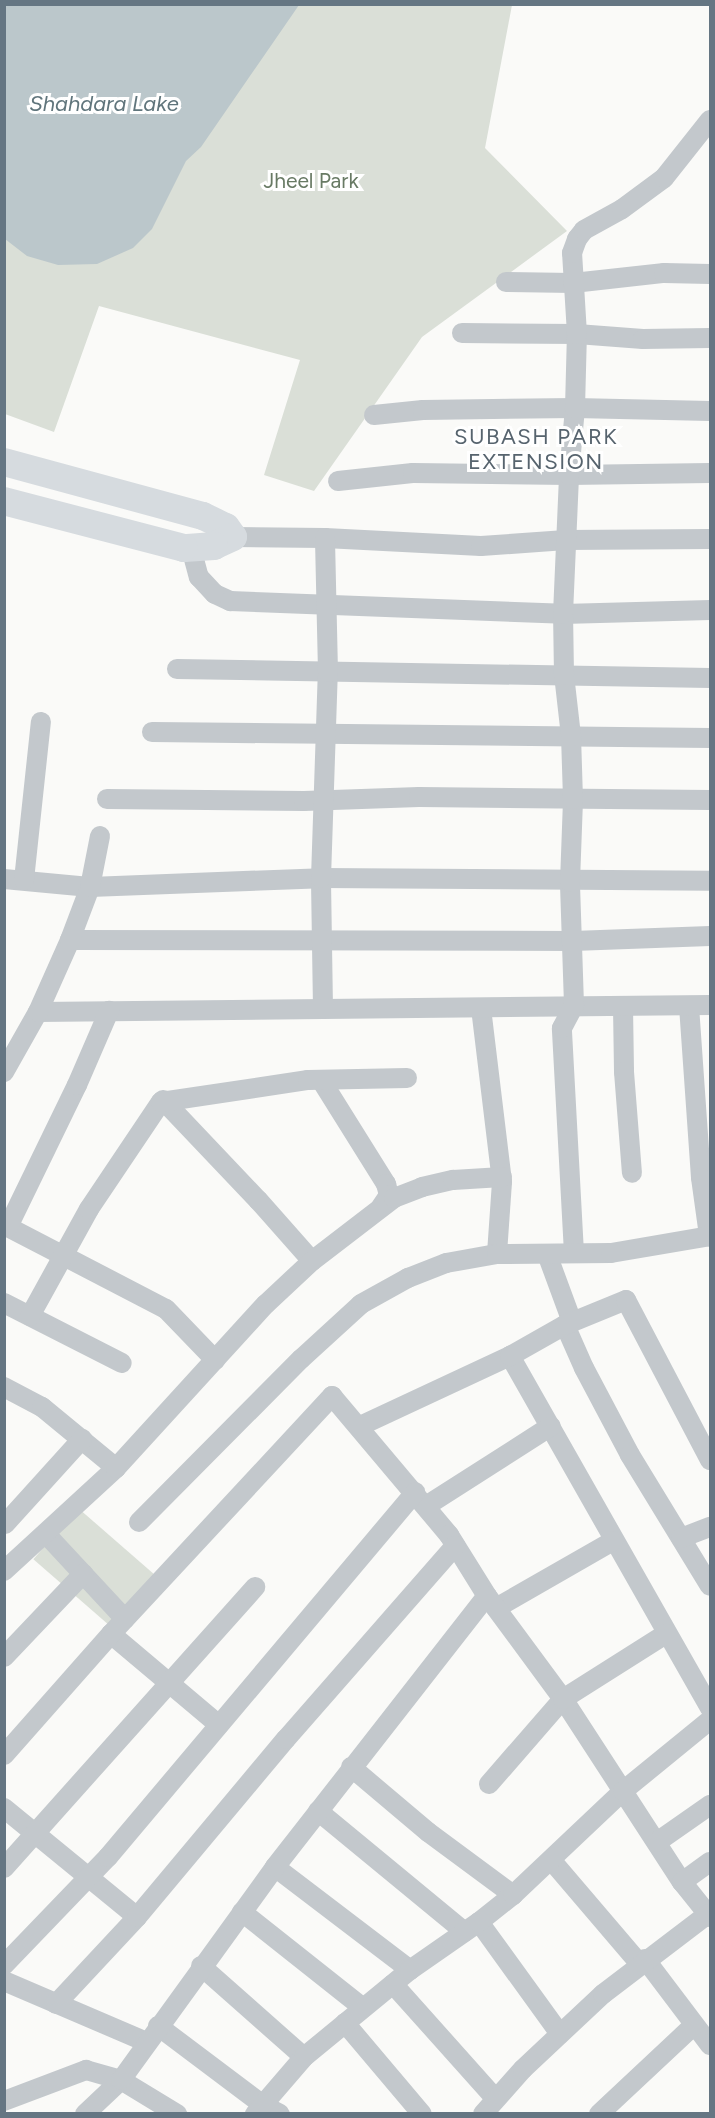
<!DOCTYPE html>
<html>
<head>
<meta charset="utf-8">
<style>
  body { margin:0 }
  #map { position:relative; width:715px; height:2118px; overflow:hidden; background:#fafaf8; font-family:Figtree,sans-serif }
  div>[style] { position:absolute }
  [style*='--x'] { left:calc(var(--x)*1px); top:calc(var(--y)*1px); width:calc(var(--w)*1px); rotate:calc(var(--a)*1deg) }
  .green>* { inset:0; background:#dadfd7; transform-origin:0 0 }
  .water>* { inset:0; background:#bbc7cb }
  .street>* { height:20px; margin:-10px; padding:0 10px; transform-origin:10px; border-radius:10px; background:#c3c8cc }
  .secondary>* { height:28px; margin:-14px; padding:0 14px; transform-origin:14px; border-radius:14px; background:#d6dbdf }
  span { translate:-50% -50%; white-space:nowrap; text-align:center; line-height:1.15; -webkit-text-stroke:6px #fff; paint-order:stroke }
  .park-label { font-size:21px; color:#687a64 }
  .water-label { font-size:22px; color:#60757c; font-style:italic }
  .neighbourhood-label { font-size:22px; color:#57646e; letter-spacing:1.5px }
  .frame { position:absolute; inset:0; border:6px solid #657683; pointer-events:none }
</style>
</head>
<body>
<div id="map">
  <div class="green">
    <div style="clip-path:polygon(4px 5px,512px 5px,485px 148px,567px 231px,422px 337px,314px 491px,264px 475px,300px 360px,99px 306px,54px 432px,5px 414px)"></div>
    <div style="left:78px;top:1508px;width:113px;height:68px;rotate:41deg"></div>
  </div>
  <div class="water">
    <div style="clip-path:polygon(4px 5px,5px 4px,299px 5px,201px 147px,186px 161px,152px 229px,133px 248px,97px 264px,58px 265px,27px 256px,5px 239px)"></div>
  </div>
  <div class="street">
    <div style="--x:506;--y:282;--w:67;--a:0.9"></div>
    <div style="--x:573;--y:283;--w:92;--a:-6.3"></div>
    <div style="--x:664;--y:273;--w:46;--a:1.2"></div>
    <div style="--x:462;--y:333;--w:115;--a:0.5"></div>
    <div style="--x:577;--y:334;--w:66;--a:4.3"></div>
    <div style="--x:643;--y:339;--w:67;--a:-0.9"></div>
    <div style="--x:374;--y:415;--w:49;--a:-5.8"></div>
    <div style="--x:423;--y:410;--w:152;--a:-0.8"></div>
    <div style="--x:575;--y:408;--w:135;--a:1.3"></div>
    <div style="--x:338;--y:481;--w:75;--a:-6.1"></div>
    <div style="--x:413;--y:473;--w:156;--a:0.7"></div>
    <div style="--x:569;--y:475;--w:141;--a:-0.8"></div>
    <div style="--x:233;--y:537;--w:92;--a:0.6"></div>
    <div style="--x:325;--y:538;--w:156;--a:2.9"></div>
    <div style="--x:481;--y:546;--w:85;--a:-4"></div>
    <div style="--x:566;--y:540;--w:144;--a:-0.4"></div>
    <div style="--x:191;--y:548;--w:30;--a:75"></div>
    <div style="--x:199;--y:577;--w:23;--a:47"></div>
    <div style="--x:215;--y:594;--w:17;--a:25"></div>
    <div style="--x:230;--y:601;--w:333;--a:2.2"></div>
    <div style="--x:563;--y:614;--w:147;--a:-1.6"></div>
    <div style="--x:177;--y:669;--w:533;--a:0.97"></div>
    <div style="--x:152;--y:732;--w:558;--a:0.62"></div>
    <div style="--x:107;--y:799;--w:197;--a:0.6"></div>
    <div style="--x:304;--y:801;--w:115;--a:-2"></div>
    <div style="--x:419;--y:797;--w:291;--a:0.6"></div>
    <div style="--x:4;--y:879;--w:86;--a:5.3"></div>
    <div style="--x:90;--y:887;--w:231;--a:-2.2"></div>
    <div style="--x:321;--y:878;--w:389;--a:0.4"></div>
    <div style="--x:24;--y:880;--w:159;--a:-83.9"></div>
    <div style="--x:70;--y:940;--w:503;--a:0.11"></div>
    <div style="--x:573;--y:941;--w:137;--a:-2.1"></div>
    <div style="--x:689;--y:1006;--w:172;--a:86"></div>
    <div style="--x:701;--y:1178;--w:59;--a:82.1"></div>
    <div style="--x:623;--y:1007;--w:65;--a:89.1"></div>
    <div style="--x:624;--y:1072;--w:101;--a:85.5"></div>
    <div style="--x:323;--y:1008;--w:130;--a:-90.9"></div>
    <div style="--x:321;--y:878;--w:206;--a:-88.1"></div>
    <div style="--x:328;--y:672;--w:134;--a:-91.3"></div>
    <div style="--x:481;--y:1008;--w:175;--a:83.1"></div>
    <div style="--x:502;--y:1182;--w:72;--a:94"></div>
    <div style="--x:38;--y:1012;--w:672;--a:-0.6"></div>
    <div style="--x:4;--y:1072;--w:69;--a:-60.5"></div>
    <div style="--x:38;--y:1012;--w:79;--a:-66"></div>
    <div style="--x:70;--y:940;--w:57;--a:-69.3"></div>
    <div style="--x:90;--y:887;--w:52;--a:-78.9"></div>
    <div style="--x:321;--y:1080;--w:123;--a:58"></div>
    <div style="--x:386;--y:1184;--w:11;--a:75"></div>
    <div style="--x:389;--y:1195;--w:14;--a:124"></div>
    <div style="--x:163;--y:1100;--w:138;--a:46.5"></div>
    <div style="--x:258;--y:1200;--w:81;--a:48.5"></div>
    <div style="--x:4;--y:1225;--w:182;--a:27.4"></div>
    <div style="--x:166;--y:1309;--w:71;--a:46.1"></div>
    <div style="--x:8;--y:1227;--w:158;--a:-64.1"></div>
    <div style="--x:77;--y:1085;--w:81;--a:-66.6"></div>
    <div style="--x:574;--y:1253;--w:225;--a:-93.1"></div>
    <div style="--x:562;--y:1028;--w:26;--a:-62"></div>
    <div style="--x:574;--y:1005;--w:123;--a:-91.9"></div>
    <div style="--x:570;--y:882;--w:83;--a:-87.9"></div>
    <div style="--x:573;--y:799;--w:63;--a:-91.8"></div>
    <div style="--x:571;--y:736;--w:61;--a:-96.5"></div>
    <div style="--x:564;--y:675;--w:61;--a:-90.9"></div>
    <div style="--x:563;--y:614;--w:139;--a:-87.5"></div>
    <div style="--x:569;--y:475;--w:67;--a:-84.9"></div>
    <div style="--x:575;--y:408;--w:74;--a:-88.5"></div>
    <div style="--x:577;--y:334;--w:81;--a:-93.5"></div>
    <div style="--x:572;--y:253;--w:15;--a:-70"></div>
    <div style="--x:577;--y:239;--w:11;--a:-52"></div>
    <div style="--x:584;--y:230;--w:43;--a:-28.9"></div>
    <div style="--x:622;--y:209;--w:52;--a:-36.4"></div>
    <div style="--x:664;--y:178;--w:74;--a:-51.6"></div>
    <div style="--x:547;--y:1254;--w:72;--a:69.8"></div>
    <div style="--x:4;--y:1303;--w:132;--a:27"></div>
    <div style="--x:30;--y:1316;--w:122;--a:-61.1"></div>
    <div style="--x:89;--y:1209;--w:129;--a:-56.1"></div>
    <div style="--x:161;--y:1102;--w:149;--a:-8.5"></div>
    <div style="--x:308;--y:1080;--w:99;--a:-1.2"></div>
    <div style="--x:565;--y:1325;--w:47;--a:66.2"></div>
    <div style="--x:584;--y:1368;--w:98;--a:62.1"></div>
    <div style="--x:630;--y:1455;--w:153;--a:58.6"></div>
    <div style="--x:510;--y:1356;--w:405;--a:60.4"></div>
    <div style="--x:4;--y:1387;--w:43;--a:27.8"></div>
    <div style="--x:42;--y:1407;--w:96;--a:39.5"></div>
    <div style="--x:360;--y:1426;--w:166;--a:-25"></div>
    <div style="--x:510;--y:1356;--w:63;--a:-29.4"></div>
    <div style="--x:565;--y:1325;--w:66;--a:-22.3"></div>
    <div style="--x:626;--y:1300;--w:181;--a:62.3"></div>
    <div style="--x:426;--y:1506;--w:148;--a:-32.6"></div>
    <div style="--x:139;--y:1522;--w:230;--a:-45.2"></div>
    <div style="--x:301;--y:1359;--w:81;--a:-42.5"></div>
    <div style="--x:361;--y:1304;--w:54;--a:-29"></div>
    <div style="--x:408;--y:1278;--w:41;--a:-21.5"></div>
    <div style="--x:446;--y:1263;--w:52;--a:-10"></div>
    <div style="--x:497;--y:1254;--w:114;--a:-0.5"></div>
    <div style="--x:611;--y:1253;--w:100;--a:-9.7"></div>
    <div style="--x:5;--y:1524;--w:115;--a:-47.8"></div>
    <div style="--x:46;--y:1534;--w:116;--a:47.1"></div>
    <div style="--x:681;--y:1538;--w:31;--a:-21"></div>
    <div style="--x:4;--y:1571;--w:152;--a:-42.6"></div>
    <div style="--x:116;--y:1468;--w:222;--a:-47.6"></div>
    <div style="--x:266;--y:1304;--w:63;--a:-43.1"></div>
    <div style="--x:312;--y:1261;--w:103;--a:-37.5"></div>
    <div style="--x:394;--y:1198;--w:30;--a:-21"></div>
    <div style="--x:422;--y:1187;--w:32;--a:-13"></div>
    <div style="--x:453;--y:1180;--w:49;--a:-3.5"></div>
    <div style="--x:496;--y:1608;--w:135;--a:-29.8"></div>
    <div style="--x:111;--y:1634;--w:141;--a:40.1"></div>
    <div style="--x:4;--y:1657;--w:115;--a:-46.4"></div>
    <div style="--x:4;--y:1755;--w:162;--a:-48.5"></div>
    <div style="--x:111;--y:1634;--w:325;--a:-47.1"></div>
    <div style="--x:332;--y:1396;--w:182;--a:49.9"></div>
    <div style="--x:449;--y:1535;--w:72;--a:58.1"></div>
    <div style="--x:487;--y:1596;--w:128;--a:53.6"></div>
    <div style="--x:563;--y:1699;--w:218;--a:57"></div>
    <div style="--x:682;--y:1882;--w:45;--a:51.3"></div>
    <div style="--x:351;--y:1767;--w:101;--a:40.2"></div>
    <div style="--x:428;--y:1832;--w:106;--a:36.5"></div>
    <div style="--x:489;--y:1784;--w:113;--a:-49"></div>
    <div style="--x:563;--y:1699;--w:122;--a:-32.3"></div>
    <div style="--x:4;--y:1808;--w:172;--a:39.3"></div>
    <div style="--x:318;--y:1811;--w:190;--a:39.5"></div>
    <div style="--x:657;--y:1842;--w:65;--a:-34.9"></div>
    <div style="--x:552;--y:1861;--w:135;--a:49.5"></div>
    <div style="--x:275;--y:1867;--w:170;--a:37.3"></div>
    <div style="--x:4;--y:1868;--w:377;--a:-48.2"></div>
    <div style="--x:682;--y:1882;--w:34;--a:-36"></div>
    <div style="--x:242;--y:1912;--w:154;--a:38.4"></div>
    <div style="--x:479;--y:1922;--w:138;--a:54.1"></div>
    <div style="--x:645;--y:1959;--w:108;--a:52.9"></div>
    <div style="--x:4;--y:1965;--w:150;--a:-46.1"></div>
    <div style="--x:108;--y:1857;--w:477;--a:-49.9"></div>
    <div style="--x:201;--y:1966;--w:137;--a:41.5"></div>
    <div style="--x:4;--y:1981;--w:155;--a:23.2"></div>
    <div style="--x:393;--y:1984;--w:154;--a:48.2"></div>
    <div style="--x:56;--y:2004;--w:119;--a:-47"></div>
    <div style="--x:137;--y:1917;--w:232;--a:-50.1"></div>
    <div style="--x:286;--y:1739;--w:257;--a:-48.8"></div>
    <div style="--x:345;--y:2023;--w:119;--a:49.8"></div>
    <div style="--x:158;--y:2026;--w:131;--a:37"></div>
    <div style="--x:263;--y:2105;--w:19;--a:28"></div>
    <div style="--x:4;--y:2101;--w:88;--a:-20.7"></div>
    <div style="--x:86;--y:2070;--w:36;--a:16"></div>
    <div style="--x:121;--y:2080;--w:66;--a:31.3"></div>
    <div style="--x:85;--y:2114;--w:50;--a:-43.4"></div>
    <div style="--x:121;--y:2080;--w:263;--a:-54.1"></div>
    <div style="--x:275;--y:1867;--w:344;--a:-52"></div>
    <div style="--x:255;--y:2114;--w:75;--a:-49.3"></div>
    <div style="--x:304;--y:2057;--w:137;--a:-39.4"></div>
    <div style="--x:410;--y:1970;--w:84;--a:-34.8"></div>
    <div style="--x:479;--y:1922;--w:43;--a:-38.5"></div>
    <div style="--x:513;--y:1895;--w:151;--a:-43.4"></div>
    <div style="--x:623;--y:1791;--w:112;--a:-39.2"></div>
    <div style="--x:483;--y:2114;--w:60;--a:-48.4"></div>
    <div style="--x:523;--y:2069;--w:110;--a:-43.2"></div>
    <div style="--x:603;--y:1994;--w:132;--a:-37.3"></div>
    <div style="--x:599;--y:2114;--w:130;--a:-43.1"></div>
  </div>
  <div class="secondary">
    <div style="--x:4;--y:462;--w:206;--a:15.2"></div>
    <div style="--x:203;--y:516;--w:25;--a:26"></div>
    <div style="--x:226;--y:527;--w:12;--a:55"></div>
    <div style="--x:233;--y:537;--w:21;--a:155"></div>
    <div style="--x:214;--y:546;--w:30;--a:176"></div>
    <div style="--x:184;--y:548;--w:186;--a:-165.4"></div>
  </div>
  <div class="park-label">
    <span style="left:311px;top:181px">Jheel Park</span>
  </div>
  <div class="water-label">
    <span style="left:104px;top:104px">Shahdara Lake</span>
  </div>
  <div class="neighbourhood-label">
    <span style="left:536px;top:449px">SUBASH PARK<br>EXTENSION</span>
  </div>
  <div class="frame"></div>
</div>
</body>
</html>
